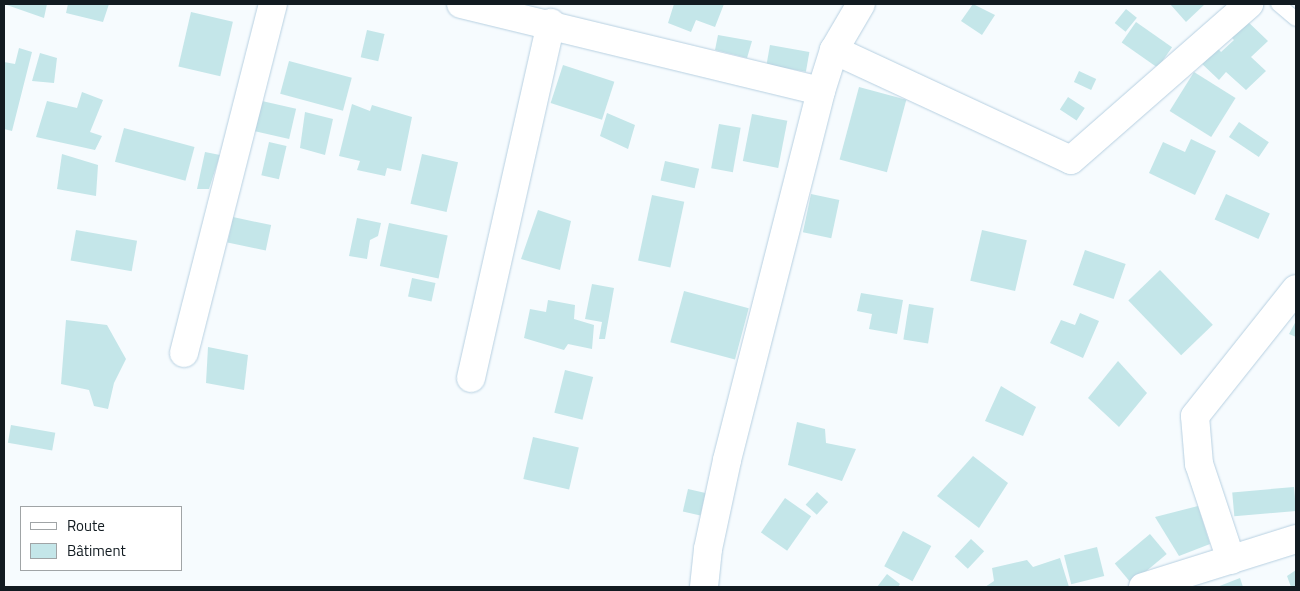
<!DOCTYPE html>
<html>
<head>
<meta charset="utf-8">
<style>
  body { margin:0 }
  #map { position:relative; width:1300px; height:591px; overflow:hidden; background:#f6fbfe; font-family:"Titillium Web",sans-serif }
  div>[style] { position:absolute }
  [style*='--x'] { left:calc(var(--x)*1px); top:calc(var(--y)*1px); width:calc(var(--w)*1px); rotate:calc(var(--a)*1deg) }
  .building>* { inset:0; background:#c4e6e9; transform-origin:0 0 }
  .roads { filter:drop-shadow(0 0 1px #b7d0e1) drop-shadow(0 0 1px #b7d0e1) }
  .service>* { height:14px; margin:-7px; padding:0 7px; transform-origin:7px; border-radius:7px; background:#fff }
  .minor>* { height:28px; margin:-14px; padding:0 14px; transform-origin:14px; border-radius:14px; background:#fff }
  .tertiary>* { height:28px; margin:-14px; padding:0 14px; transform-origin:14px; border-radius:14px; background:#fff }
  span { translate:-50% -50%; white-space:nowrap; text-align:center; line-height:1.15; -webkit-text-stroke:4px #fff; paint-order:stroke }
  .frame { position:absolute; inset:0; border:5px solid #121b21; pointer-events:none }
  .legend { position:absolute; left:20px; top:506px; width:162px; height:65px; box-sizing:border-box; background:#fff; border:1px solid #a0a4a6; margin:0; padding:6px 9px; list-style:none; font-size:15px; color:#121b21 }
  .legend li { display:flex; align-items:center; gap:10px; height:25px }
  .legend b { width:25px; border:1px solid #a0a4a6 }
</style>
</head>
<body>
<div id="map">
  <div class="building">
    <div style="clip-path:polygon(4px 4px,47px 4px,44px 18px)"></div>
    <div style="clip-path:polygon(68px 4px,109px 4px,103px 22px,66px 13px)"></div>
    <div style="clip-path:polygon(674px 4px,724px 4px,715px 27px,696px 20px,691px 32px,668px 23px)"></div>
    <div style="clip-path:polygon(973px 4px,995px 15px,982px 35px,961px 21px)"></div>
    <div style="clip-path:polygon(1170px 4px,1205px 4px,1186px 22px)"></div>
    <div style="left:1126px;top:9px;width:14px;height:18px;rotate:39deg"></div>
    <div style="left:191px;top:12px;width:43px;height:56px;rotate:13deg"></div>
    <div style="clip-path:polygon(1244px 18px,1268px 41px,1251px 57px,1266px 71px,1246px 90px,1226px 72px,1219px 80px,1199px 61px,1215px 45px,1221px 52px,1234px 40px,1228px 34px)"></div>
    <div style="left:1136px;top:22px;width:44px;height:25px;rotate:35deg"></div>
    <div style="left:367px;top:30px;width:18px;height:28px;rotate:13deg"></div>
    <div style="clip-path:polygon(718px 35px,752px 41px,747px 58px,715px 50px)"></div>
    <div style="left:770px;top:45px;width:40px;height:20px;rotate:10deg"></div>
    <div style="clip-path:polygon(19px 48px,32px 52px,12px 131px,4px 129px,4px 62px,15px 64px)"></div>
    <div style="clip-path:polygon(40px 53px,57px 58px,54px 83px,32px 81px)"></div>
    <div style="left:289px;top:61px;width:65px;height:34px;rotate:15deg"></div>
    <div style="left:563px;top:65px;width:54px;height:40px;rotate:18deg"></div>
    <div style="left:1079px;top:71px;width:19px;height:12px;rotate:25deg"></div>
    <div style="left:1194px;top:72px;width:49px;height:46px;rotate:32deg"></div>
    <div style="left:859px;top:87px;width:49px;height:75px;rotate:15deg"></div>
    <div style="clip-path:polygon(82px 92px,103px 100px,90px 132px,102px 136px,95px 150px,36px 137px,47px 101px,77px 108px)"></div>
    <div style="left:1068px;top:97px;width:20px;height:15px;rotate:33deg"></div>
    <div style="left:262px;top:101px;width:35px;height:31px;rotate:13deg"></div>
    <div style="clip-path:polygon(352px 104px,370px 111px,372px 105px,412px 117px,401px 171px,387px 168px,385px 176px,357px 170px,360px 161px,339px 156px)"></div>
    <div style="clip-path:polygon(305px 112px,333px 119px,325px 155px,300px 148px)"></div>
    <div style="clip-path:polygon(607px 113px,635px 125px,628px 149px,600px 136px)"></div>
    <div style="left:752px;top:114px;width:36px;height:48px;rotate:11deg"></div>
    <div style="left:1239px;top:122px;width:36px;height:18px;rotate:34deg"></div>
    <div style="left:719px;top:124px;width:22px;height:45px;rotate:10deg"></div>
    <div style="left:124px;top:128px;width:73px;height:35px;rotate:15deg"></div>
    <div style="clip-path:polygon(1191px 139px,1216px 151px,1195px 195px,1149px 173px,1163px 142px,1185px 152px)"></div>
    <div style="left:269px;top:142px;width:18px;height:34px;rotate:13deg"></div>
    <div style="clip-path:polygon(205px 152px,220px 155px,209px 189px,197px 189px)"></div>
    <div style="clip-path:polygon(62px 154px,98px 165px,96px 196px,57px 189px)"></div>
    <div style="left:422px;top:154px;width:37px;height:51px;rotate:13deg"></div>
    <div style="left:665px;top:161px;width:35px;height:20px;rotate:13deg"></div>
    <div style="left:811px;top:194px;width:29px;height:39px;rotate:12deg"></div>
    <div style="left:1226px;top:194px;width:48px;height:28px;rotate:24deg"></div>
    <div style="left:652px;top:195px;width:33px;height:67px;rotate:12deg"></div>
    <div style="clip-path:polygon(538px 210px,571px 221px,560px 270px,521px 259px)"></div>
    <div style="left:233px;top:217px;width:39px;height:26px;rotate:12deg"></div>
    <div style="clip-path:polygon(357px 218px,381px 223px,378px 236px,370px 240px,367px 259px,349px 256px)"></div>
    <div style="left:389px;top:223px;width:60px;height:44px;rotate:12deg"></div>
    <div style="left:76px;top:230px;width:62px;height:31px;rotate:10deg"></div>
    <div style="left:982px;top:230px;width:46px;height:52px;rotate:13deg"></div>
    <div style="left:1085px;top:250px;width:43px;height:37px;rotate:19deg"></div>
    <div style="left:1160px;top:270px;width:76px;height:44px;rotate:46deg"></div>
    <div style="left:412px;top:278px;width:24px;height:19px;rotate:12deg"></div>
    <div style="clip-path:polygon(592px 284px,614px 288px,605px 339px,599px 339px,602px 322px,585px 319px)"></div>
    <div style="left:684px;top:291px;width:67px;height:53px;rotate:15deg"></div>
    <div style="clip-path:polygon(861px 293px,903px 300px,897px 334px,869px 329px,872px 314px,857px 311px)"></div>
    <div style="clip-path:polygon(548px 300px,575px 305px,574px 319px,594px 325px,592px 349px,568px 344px,564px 350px,524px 338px,530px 309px,546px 312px)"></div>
    <div style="left:909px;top:304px;width:25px;height:36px;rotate:9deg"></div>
    <div style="clip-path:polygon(1080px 313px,1099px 321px,1083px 358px,1050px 343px,1061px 320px,1075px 325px)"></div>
    <div style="clip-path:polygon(66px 320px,107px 325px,126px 359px,114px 383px,108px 409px,94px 406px,89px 390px,61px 384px)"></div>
    <div style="clip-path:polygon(1296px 321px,1296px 337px,1289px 334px)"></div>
    <div style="clip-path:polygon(208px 347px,248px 355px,244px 390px,206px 383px)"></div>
    <div style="clip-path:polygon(1118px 361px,1147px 393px,1119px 427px,1088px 398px)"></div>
    <div style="left:565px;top:370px;width:29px;height:44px;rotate:14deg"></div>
    <div style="clip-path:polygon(1001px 386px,1036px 407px,1023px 436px,985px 421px)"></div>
    <div style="clip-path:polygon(797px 422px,825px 429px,826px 443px,856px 449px,842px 481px,788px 465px)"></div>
    <div style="left:11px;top:425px;width:45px;height:18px;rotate:10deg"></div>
    <div style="left:533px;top:437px;width:47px;height:43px;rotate:13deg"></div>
    <div style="clip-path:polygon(973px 456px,1008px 483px,979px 528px,937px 496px)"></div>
    <div style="left:1294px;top:487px;width:24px;height:62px;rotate:85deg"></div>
    <div style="left:688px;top:489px;width:18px;height:23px;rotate:13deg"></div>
    <div style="left:817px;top:492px;width:15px;height:17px;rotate:42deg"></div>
    <div style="left:785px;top:498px;width:32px;height:42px;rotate:35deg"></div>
    <div style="clip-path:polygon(1198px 506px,1210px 544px,1179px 556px,1155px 517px)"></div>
    <div style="left:903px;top:531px;width:32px;height:40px;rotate:28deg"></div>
    <div style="left:1150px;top:534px;width:26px;height:46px;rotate:50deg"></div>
    <div style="left:971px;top:539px;width:18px;height:24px;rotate:43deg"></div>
    <div style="left:1097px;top:547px;width:30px;height:34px;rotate:76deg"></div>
    <div style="clip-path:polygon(1060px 558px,1069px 587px,985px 587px,994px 581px,992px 568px,1027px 560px,1033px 567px)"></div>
    <div style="clip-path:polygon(1296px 570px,1296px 587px,1291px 587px,1287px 576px)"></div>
    <div style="clip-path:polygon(887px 574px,900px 584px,898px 587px,877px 587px)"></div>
    <div style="clip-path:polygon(1240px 578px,1243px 587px,1217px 587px)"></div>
  </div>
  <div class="roads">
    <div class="service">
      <div style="--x:1278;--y:4;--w:23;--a:40"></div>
    </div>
    <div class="minor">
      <div style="--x:461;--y:4;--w:370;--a:13.6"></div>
      <div style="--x:834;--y:50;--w:261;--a:24.9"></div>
      <div style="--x:1071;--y:160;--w:237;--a:-41.2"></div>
      <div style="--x:184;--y:353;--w:360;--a:-75.7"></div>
      <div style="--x:471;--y:378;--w:364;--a:-77.3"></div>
      <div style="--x:1231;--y:560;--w:101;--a:-108.4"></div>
      <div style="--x:1199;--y:464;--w:48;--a:-94.8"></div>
      <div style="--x:1195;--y:416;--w:162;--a:-51.5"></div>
      <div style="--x:704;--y:587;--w:38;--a:-84"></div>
      <div style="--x:708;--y:549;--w:91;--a:-77.9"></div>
      <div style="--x:727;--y:460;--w:381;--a:-75.7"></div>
      <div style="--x:821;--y:91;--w:43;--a:-72.4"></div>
      <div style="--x:834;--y:50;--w:53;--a:-59.6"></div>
    </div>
    <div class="tertiary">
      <div style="--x:1143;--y:587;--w:160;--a:-17.4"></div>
    </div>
  </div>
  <div class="frame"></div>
  <ul class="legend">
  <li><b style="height:6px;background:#fff"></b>Route</li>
  <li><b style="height:14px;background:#c4e6e9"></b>Bâtiment</li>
  </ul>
</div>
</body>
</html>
